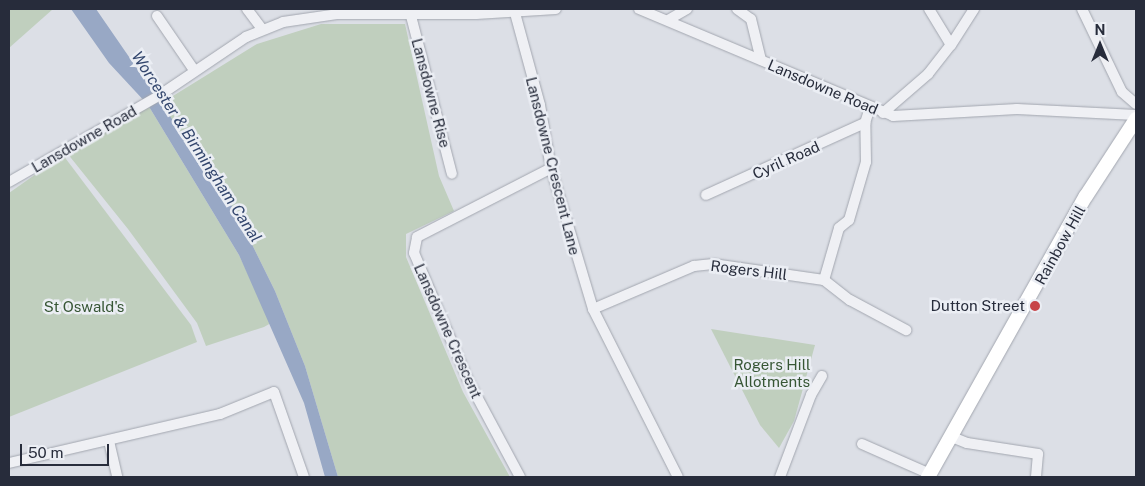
<!DOCTYPE html>
<html>
<head>
<meta charset="utf-8">
<style>
  body { margin:0 }
  #map { position:relative; width:1145px; height:486px; overflow:hidden; background:#dcdfe6; font-family:"Public Sans",sans-serif }
  div>[style] { position:absolute }
  [style*='--x'] { left:calc(var(--x)*1px); top:calc(var(--y)*1px); width:calc(var(--w)*1px); rotate:calc(var(--a)*1deg) }
  .green>* { inset:0; background:#c0cfbe }
  .water>* { inset:0; background:#98a8c5 }
  .roads { filter:drop-shadow(0 0 1px #a2a6af) drop-shadow(0 0 1px #a2a6af) }
  .minor>* { height:10px; margin:-5px; padding:0 5px; transform-origin:5px; border-radius:5px; background:#eff0f4 }
  .secondary>* { height:14px; margin:-7px; padding:0 7px; transform-origin:7px; border-radius:7px; background:#fff }
  .dots>* { width:14px; height:14px; translate:-50% -50%; box-sizing:border-box; border:2px solid #ebeef4; border-radius:50% }
  span { translate:-50% -50%; white-space:nowrap; text-align:center; line-height:1.15; -webkit-text-stroke:5px #ebeef4; paint-order:stroke }
  .street-label { font-size:15px; color:#272c3b }
  .poi-label { font-size:15px; color:#272c3b }
  .right { translate:-100% -50%; text-align:right }
  .park-label { font-size:15px; color:#375635 }
  .water-label { font-size:16px; color:#33466d; font-style:italic }
  .frame { position:absolute; inset:0; border:10px solid #272c3b; pointer-events:none }
  .north { position:absolute; left:1075px; top:20px; width:50px; height:50px; -webkit-text-stroke:4px #ebeef4; paint-order:stroke; rotate:0deg; font-size:14px; font-weight:700; line-height:20px; text-align:center; color:#272c3b }
  .north::after { content:''; display:block; margin:auto; width:18px; height:22px; background:#272c3b; clip-path:polygon(50% 0,100% 100%,50% 72%,0 100%) }
  .scale { position:absolute; left:20px; top:444px; width:89px; height:22px; box-sizing:border-box; border:2px solid #272c3b; border-top:0; padding-left:6px; font-size:15px; line-height:18px; white-space:nowrap; color:#272c3b; -webkit-text-stroke:4px #ebeef4; paint-order:stroke }
</style>
</head>
<body>
<div id="map">
  <div class="green">
    <div style="clip-path:polygon(9px 9px,53px 9px,9px 48px)"></div>
    <div style="clip-path:polygon(321px 24px,405px 24px,439px 176px,454px 211px,406px 234px,406px 257px,463px 392px,510px 477px,338px 477px,305px 366px,275px 291px,236px 212px,160px 104px,257px 44px)"></div>
    <div style="clip-path:polygon(148px 105px,239px 255px,271px 323px,264px 327px,206px 346px,197px 323px,128px 229px,67px 153px)"></div>
    <div style="clip-path:polygon(63px 155px,191px 325px,197px 342px,9px 417px,9px 193px)"></div>
    <div style="clip-path:polygon(711px 329px,815px 345px,794px 421px,779px 448px,760px 425px)"></div>
  </div>
  <div class="water">
    <div style="clip-path:polygon(71px 9px,96px 9px,236px 212px,275px 291px,305px 366px,338px 477px,325px 477px,304px 403px,239px 255px,148px 105px,109px 63px)"></div>
  </div>
  <div class="roads">
    <div class="minor">
      <div style="--x:247;--y:9;--w:25;--a:53"></div>
      <div style="--x:639;--y:9;--w:276;--a:22.8"></div>
      <div style="--x:893;--y:116;--w:124;--a:-3.2"></div>
      <div style="--x:1017;--y:109;--w:119;--a:2.9"></div>
      <div style="--x:737;--y:9;--w:17;--a:36"></div>
      <div style="--x:751;--y:19;--w:42;--a:76.3"></div>
      <div style="--x:929;--y:9;--w:42;--a:58.6"></div>
      <div style="--x:1082;--y:9;--w:92;--a:64.3"></div>
      <div style="--x:1122;--y:92;--w:18;--a:41"></div>
      <div style="--x:410;--y:12;--w:167;--a:75.5"></div>
      <div style="--x:515;--y:13;--w:95;--a:74.8"></div>
      <div style="--x:540;--y:105;--w:64;--a:80.1"></div>
      <div style="--x:551;--y:168;--w:147;--a:73.4"></div>
      <div style="--x:593;--y:309;--w:188;--a:63.2"></div>
      <div style="--x:157;--y:16;--w:65;--a:55.6"></div>
      <div style="--x:668;--y:20;--w:22;--a:-30"></div>
      <div style="--x:883;--y:113;--w:60;--a:-40.9"></div>
      <div style="--x:928;--y:74;--w:37;--a:-52"></div>
      <div style="--x:951;--y:45;--w:43;--a:-57.4"></div>
      <div style="--x:9;--y:182;--w:174;--a:-29.9"></div>
      <div style="--x:160;--y:95;--w:104;--a:-34"></div>
      <div style="--x:246;--y:37;--w:40;--a:-22"></div>
      <div style="--x:283;--y:22;--w:56;--a:-8.3"></div>
      <div style="--x:338;--y:14;--w:138;--a:0"></div>
      <div style="--x:476;--y:14;--w:80;--a:-3.6"></div>
      <div style="--x:706;--y:195;--w:175;--a:-24.4"></div>
      <div style="--x:824;--y:280;--w:54;--a:-73.9"></div>
      <div style="--x:839;--y:228;--w:13;--a:-39"></div>
      <div style="--x:849;--y:220;--w:60;--a:-73.7"></div>
      <div style="--x:866;--y:162;--w:39;--a:-91"></div>
      <div style="--x:865;--y:123;--w:16;--a:-72"></div>
      <div style="--x:593;--y:309;--w:110;--a:-23.1"></div>
      <div style="--x:694;--y:266;--w:19;--a:-6"></div>
      <div style="--x:713;--y:264;--w:112;--a:8.2"></div>
      <div style="--x:824;--y:280;--w:33;--a:38"></div>
      <div style="--x:850;--y:300;--w:64;--a:28.2"></div>
      <div style="--x:952;--y:437;--w:16;--a:22"></div>
      <div style="--x:967;--y:443;--w:72;--a:8.8"></div>
      <div style="--x:1038;--y:454;--w:23;--a:95"></div>
      <div style="--x:109;--y:441;--w:37;--a:77"></div>
      <div style="--x:862;--y:444;--w:74;--a:23.8"></div>
      <div style="--x:9;--y:463;--w:217;--a:-13.1"></div>
      <div style="--x:220;--y:414;--w:58;--a:-22.2"></div>
      <div style="--x:274;--y:392;--w:90;--a:70.6"></div>
      <div style="--x:520;--y:477;--w:110;--a:-118.2"></div>
      <div style="--x:468;--y:380;--w:138;--a:-113"></div>
      <div style="--x:414;--y:253;--w:16;--a:-79"></div>
      <div style="--x:417;--y:237;--w:151;--a:-27.2"></div>
      <div style="--x:780;--y:477;--w:88;--a:-69.3"></div>
      <div style="--x:811;--y:395;--w:22;--a:-60"></div>
    </div>
    <div class="secondary">
      <div style="--x:928;--y:477;--w:322;--a:-60.7"></div>
      <div style="--x:1086;--y:196;--w:92;--a:-57"></div>
    </div>
  </div>
  <div class="dots">
    <div style="left:1035px;top:306px;background:#c74549"></div>
  </div>
  <div class="street-label">
    <span style="left:823px;top:87px;rotate:23deg">Lansdowne Road</span>
    <span style="left:431px;top:93px;rotate:75deg">Lansdowne Rise</span>
    <span style="left:84px;top:139px;rotate:-30deg">Lansdowne Road</span>
    <span style="left:786px;top:160px;rotate:-24deg">Cyril Road</span>
    <span style="left:553px;top:166px;rotate:76deg">Lansdowne Crescent Lane</span>
    <span style="left:1060px;top:245px;rotate:-61deg">Rainbow Hill</span>
    <span style="left:749px;top:270px;rotate:7deg">Rogers Hill</span>
    <span style="left:448px;top:331px;rotate:66deg">Lansdowne Crescent</span>
  </div>
  <div class="poi-label">
    <span class="right" style="left:1025px;top:306px">Dutton Street</span>
  </div>
  <div class="park-label">
    <span style="left:84px;top:307px">St Oswald's</span>
    <span style="left:772px;top:373px">Rogers Hill<br>Allotments</span>
  </div>
  <div class="water-label">
    <span style="left:196px;top:147px;rotate:57deg">Worcester &amp; Birmingham Canal</span>
  </div>
  <div class="frame"></div>
  <div class="north">N</div>
  <div class="scale">50 m</div>
</div>
</body>
</html>
